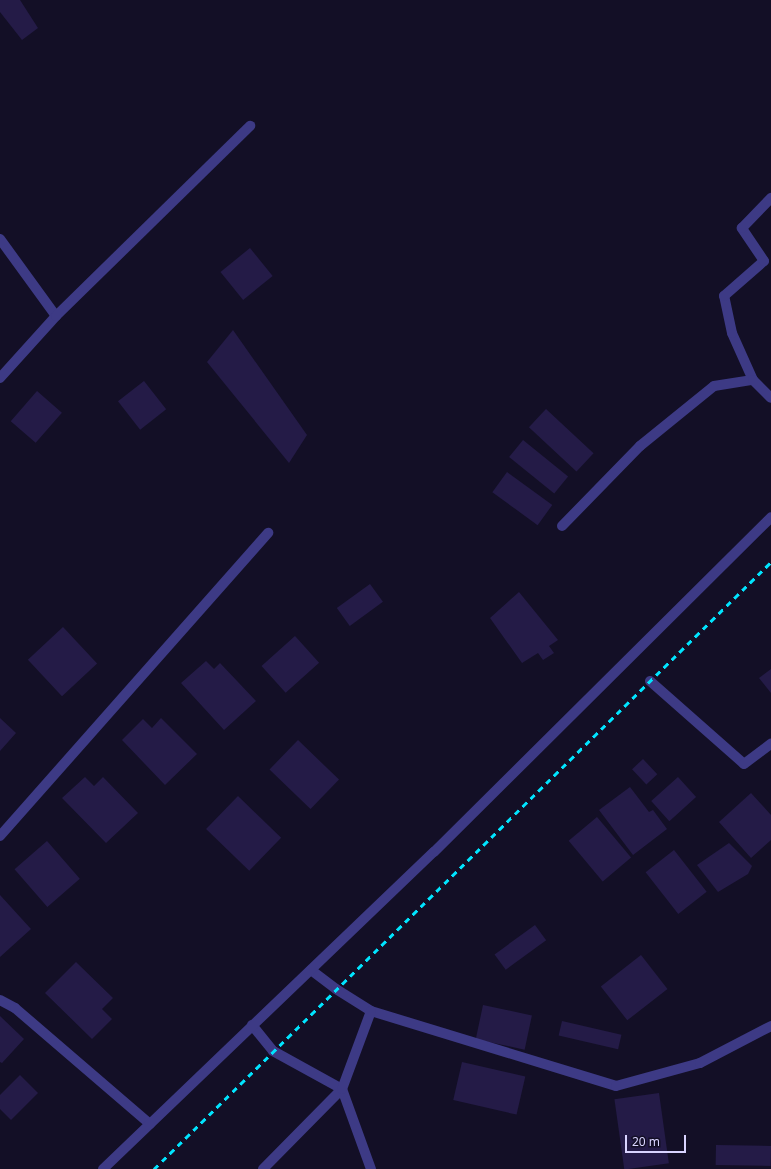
<!DOCTYPE html>
<html>
<head>
<meta charset="utf-8">
<style>
  body { margin:0 }
  #map { position:relative; width:771px; height:1169px; overflow:hidden; background:#130f26; font-family:"Noto Sans",sans-serif }
  div>[style] { position:absolute }
  [style*='--x'] { left:calc(var(--x)*1px); top:calc(var(--y)*1px); width:calc(var(--w)*1px); rotate:calc(var(--a)*1deg) }
  .building>* { inset:0; background:#241b47; transform-origin:0 0 }
  .minor>* { height:10px; margin:-5px; padding:0 5px; transform-origin:5px; border-radius:5px; background:#3d3a85 }
  .rail>* { height:3px; margin-top:-1.5px; transform-origin:0; background:repeating-linear-gradient(90deg,#00e5ff 0 6px,transparent 0 11px) }
  span { translate:-50% -50%; white-space:nowrap; text-align:center; line-height:1.15; -webkit-text-stroke:3px #130f26; paint-order:stroke }
  .scale { position:absolute; left:625px; top:1135px; width:61px; height:18px; box-sizing:border-box; border:2px solid #d9d4ff; border-top:0; padding-left:5px; font-size:12px; line-height:14px; white-space:nowrap; color:#d9d4ff; -webkit-text-stroke:3px #130f26; paint-order:stroke }
</style>
</head>
<body>
<div id="map">
  <div class="building">
    <div style="clip-path:polygon(0 0,20px 0,38px 28px,22px 40px,0 12px)"></div>
    <div style="left:250px;top:248px;width:36px;height:38px;rotate:51deg"></div>
    <div style="clip-path:polygon(233px 330px,307px 435px,289px 463px,207px 362px)"></div>
    <div style="left:144px;top:381px;width:36px;height:33px;rotate:52deg"></div>
    <div style="left:37px;top:391px;width:33px;height:40px;rotate:41deg"></div>
    <div style="left:546px;top:409px;width:65px;height:25px;rotate:43deg"></div>
    <div style="left:523px;top:440px;width:58px;height:22px;rotate:39deg"></div>
    <div style="left:507px;top:472px;width:56px;height:25px;rotate:36deg"></div>
    <div style="left:370px;top:584px;width:22px;height:41px;rotate:54deg"></div>
    <div style="clip-path:polygon(519px 592px,558px 640px,549px 646px,554px 653px,543px 660px,538px 653px,522px 663px,490px 618px)"></div>
    <div style="left:63px;top:627px;width:50px;height:48px;rotate:47deg"></div>
    <div style="left:295px;top:636px;width:36px;height:45px;rotate:48deg"></div>
    <div style="clip-path:polygon(206px 661px,214px 669px,220px 663px,256px 701px,224px 730px,181px 683px)"></div>
    <div style="clip-path:polygon(771px 669px,771px 693px,759px 678px)"></div>
    <div style="clip-path:polygon(0 718px,16px 733px,0 751px)"></div>
    <div style="clip-path:polygon(161px 718px,197px 754px,165px 785px,122px 740px,143px 719px,152px 728px)"></div>
    <div style="left:298px;top:740px;width:57px;height:41px;rotate:44deg"></div>
    <div style="left:643px;top:759px;width:21px;height:15px;rotate:47deg"></div>
    <div style="clip-path:polygon(85px 777px,94px 786px,103px 777px,138px 813px,106px 843px,62px 798px)"></div>
    <div style="left:678px;top:777px;width:27px;height:36px;rotate:48deg"></div>
    <div style="clip-path:polygon(630px 787px,649px 812px,653px 810px,667px 829px,633px 855px,599px 810px)"></div>
    <div style="clip-path:polygon(751px 793px,771px 815px,771px 840px,751px 858px,719px 822px)"></div>
    <div style="left:238px;top:796px;width:60px;height:46px;rotate:44deg"></div>
    <div style="left:597px;top:817px;width:53px;height:37px;rotate:50deg"></div>
    <div style="left:47px;top:841px;width:50px;height:43px;rotate:49deg"></div>
    <div style="clip-path:polygon(729px 843px,752px 866px,748px 874px,718px 892px,697px 865px)"></div>
    <div style="left:674px;top:850px;width:53px;height:36px;rotate:52deg"></div>
    <div style="clip-path:polygon(0 895px,31px 929px,0 957px)"></div>
    <div style="left:535px;top:925px;width:19px;height:50px;rotate:54deg"></div>
    <div style="left:641px;top:955px;width:43px;height:51px;rotate:52deg"></div>
    <div style="clip-path:polygon(76px 962px,113px 998px,102px 1009px,112px 1019px,92px 1039px,45px 993px)"></div>
    <div style="left:483px;top:1005px;width:50px;height:35px;rotate:12deg"></div>
    <div style="clip-path:polygon(0 1016px,24px 1039px,2px 1063px,0 1062px)"></div>
    <div style="left:562px;top:1021px;width:61px;height:15px;rotate:13deg"></div>
    <div style="left:462px;top:1062px;width:65px;height:39px;rotate:13deg"></div>
    <div style="clip-path:polygon(20px 1075px,38px 1093px,11px 1120px,0 1109px,0 1095px)"></div>
    <div style="left:659px;top:1093px;width:71px;height:45px;rotate:82deg"></div>
    <div style="left:716px;top:1145px;width:55px;height:20px;rotate:1deg"></div>
  </div>
  <div class="minor">
    <div style="--x:0;--y:239;--w:95;--a:54"></div>
    <div style="--x:0;--y:378;--w:84;--a:-47.9"></div>
    <div style="--x:56;--y:316;--w:272;--a:-44.4"></div>
    <div style="--x:753;--y:380;--w:51;--a:-114.1"></div>
    <div style="--x:732;--y:333;--w:38;--a:-102"></div>
    <div style="--x:724;--y:296;--w:53;--a:-41.2"></div>
    <div style="--x:764;--y:261;--w:40;--a:-124"></div>
    <div style="--x:742;--y:228;--w:42;--a:-46"></div>
    <div style="--x:562;--y:526;--w:112;--a:-45.7"></div>
    <div style="--x:640;--y:446;--w:95;--a:-39"></div>
    <div style="--x:714;--y:386;--w:39;--a:-9"></div>
    <div style="--x:753;--y:380;--w:25;--a:45"></div>
    <div style="--x:650;--y:681;--w:125;--a:41.4"></div>
    <div style="--x:744;--y:764;--w:34;--a:-37"></div>
    <div style="--x:0;--y:836;--w:405;--a:-48.5"></div>
    <div style="--x:311;--y:970;--w:31;--a:37"></div>
    <div style="--x:336;--y:989;--w:41;--a:32.2"></div>
    <div style="--x:371;--y:1011;--w:256;--a:17"></div>
    <div style="--x:616;--y:1086;--w:87;--a:-15.3"></div>
    <div style="--x:700;--y:1063;--w:80;--a:-27.5"></div>
    <div style="--x:0;--y:1000;--w:17;--a:28"></div>
    <div style="--x:15;--y:1008;--w:178;--a:40.7"></div>
    <div style="--x:252;--y:1025;--w:33;--a:51"></div>
    <div style="--x:273;--y:1051;--w:79;--a:28.8"></div>
    <div style="--x:342;--y:1089;--w:85;--a:70.1"></div>
    <div style="--x:103;--y:1169;--w:458;--a:-43.8"></div>
    <div style="--x:434;--y:852;--w:475;--a:-44.8"></div>
    <div style="--x:263;--y:1169;--w:112;--a:-45.4"></div>
    <div style="--x:342;--y:1089;--w:83;--a:-69.6"></div>
  </div>
  <div class="rail">
    <div style="--x:154;--y:1169;--w:866;--a:-44.53"></div>
  </div>
  <div class="scale">20 m</div>
</div>
</body>
</html>
